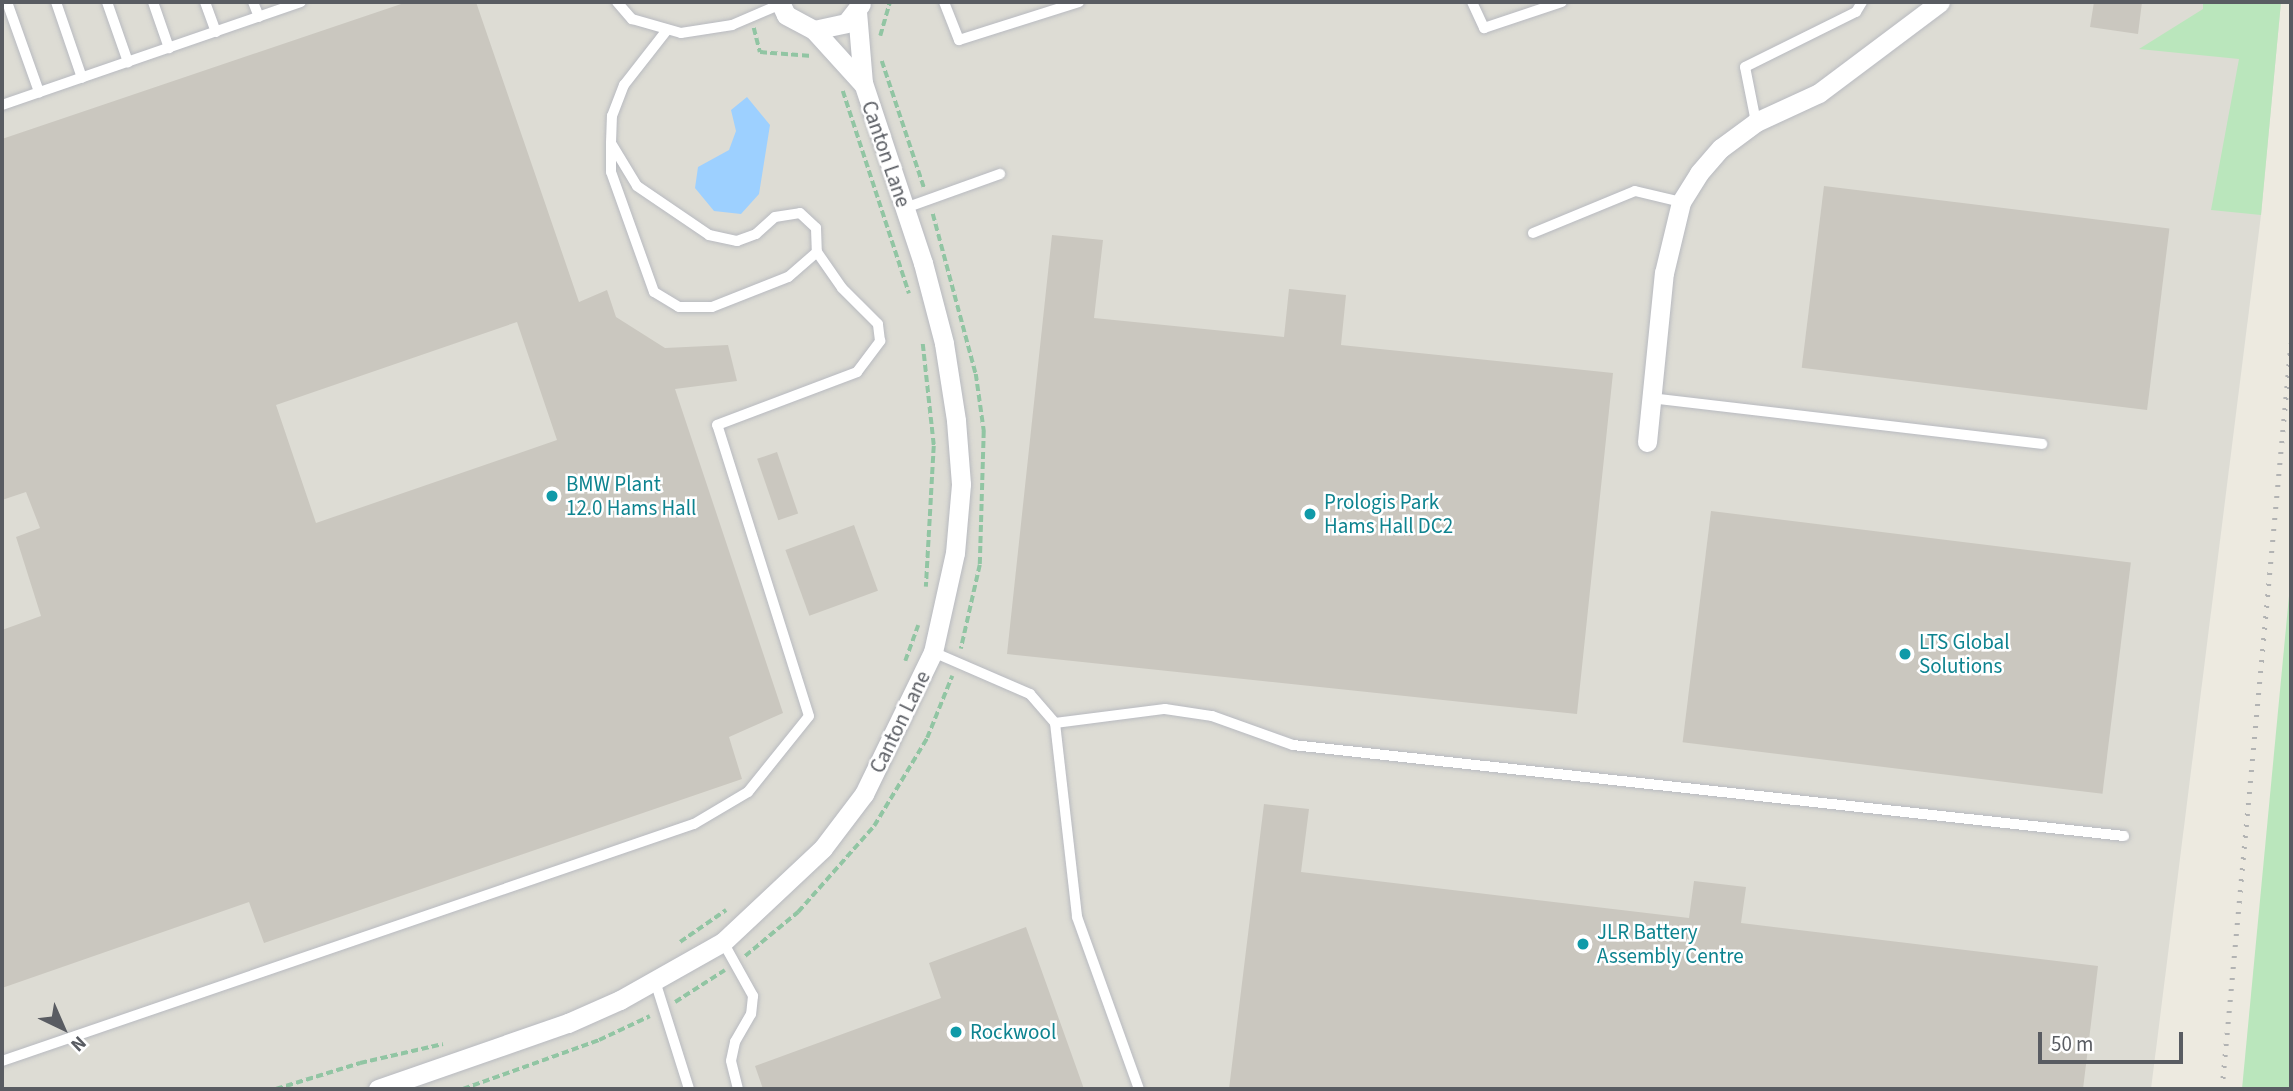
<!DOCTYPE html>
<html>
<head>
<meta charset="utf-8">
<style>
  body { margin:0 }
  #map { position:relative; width:2293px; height:1091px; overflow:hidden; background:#edeae0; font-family:"Source Sans 3",sans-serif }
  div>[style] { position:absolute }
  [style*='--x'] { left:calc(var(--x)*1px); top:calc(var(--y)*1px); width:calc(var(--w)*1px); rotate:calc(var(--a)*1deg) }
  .industrial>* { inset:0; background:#dddcd4 }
  .green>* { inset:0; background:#bae6bc }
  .water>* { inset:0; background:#9dd0ff }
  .building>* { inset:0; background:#cac7bf; transform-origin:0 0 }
  .path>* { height:3.5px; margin-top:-1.75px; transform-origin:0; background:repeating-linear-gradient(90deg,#91c5a3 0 7px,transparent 0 10.5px) }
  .roads { filter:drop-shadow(0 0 2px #b8bac0) drop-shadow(0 0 2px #b8bac0) }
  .lane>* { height:10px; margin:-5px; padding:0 5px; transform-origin:5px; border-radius:5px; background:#fff }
  .street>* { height:19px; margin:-9.5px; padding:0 9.5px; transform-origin:9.5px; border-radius:9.5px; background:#fff }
  .rail>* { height:5px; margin-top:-2.5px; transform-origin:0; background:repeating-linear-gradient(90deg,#b2b3b3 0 2px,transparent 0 11px) }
  .dots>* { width:19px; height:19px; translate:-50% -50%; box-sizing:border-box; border:4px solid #fff; border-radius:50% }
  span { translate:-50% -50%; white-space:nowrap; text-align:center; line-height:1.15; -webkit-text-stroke:5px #fff; paint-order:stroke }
  .street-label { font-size:21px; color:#595c62 }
  .culture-label { font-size:21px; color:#0d838f }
  .left { translate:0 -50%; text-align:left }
  .frame { position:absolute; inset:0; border:4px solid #595c62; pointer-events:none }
  .north { position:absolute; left:28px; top:993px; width:70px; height:70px; -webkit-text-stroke:5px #fff; paint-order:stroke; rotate:136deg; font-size:19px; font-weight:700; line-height:28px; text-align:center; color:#595c62 }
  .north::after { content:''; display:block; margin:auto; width:24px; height:32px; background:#595c62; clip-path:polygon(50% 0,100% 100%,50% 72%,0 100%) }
  .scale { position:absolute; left:2038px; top:1032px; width:145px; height:32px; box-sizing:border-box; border:4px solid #595c62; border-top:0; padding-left:9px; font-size:21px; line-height:24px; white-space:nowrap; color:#595c62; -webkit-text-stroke:5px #fff; paint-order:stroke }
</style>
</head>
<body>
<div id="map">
  <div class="industrial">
    <div style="clip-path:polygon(2px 2px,2281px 2px,2261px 215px,2151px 1089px,2px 1089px)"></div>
  </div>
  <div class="green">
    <div style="clip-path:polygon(2203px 2px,2281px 2px,2261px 215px,2211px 210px,2239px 59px,2139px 49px,2203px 9px)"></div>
    <div style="clip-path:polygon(2291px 575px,2291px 1089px,2242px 1089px)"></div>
  </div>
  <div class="water">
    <div style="clip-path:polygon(747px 97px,770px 125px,759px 194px,741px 214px,714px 211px,695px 188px,698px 167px,729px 150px,736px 131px,731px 110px)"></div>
  </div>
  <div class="building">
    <div style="clip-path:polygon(evenodd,407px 2px,476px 2px,579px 302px,607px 290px,616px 317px,665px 348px,728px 345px,737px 381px,675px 389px,783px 713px,729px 737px,742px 779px,264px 943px,249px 902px,2px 988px,2px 630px,41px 616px,16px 537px,40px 528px,26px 492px,2px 500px,2px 139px,407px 2px,517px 322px,557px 440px,316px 523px,276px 405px,517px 322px)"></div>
    <div style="clip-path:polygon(2094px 2px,2142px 2px,2138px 34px,2090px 27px)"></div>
    <div style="left:1824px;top:186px;width:348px;height:183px;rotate:7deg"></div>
    <div style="clip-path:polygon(1052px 235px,1103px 240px,1094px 318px,1284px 337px,1289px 289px,1346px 295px,1341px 345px,1613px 373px,1577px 714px,1007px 654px)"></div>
    <div style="left:777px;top:452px;width:65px;height:21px;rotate:71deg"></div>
    <div style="left:1711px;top:511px;width:423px;height:233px;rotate:7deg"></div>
    <div style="left:854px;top:525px;width:70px;height:73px;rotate:70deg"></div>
    <div style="clip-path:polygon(1264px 804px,1309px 809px,1301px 872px,1689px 918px,1694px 881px,1746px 887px,1741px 923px,2098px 966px,2083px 1089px,1229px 1089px)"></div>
    <div style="clip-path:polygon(1026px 927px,1084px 1089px,763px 1089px,755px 1066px,941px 998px,929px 963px)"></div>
  </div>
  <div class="path">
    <div style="--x:754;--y:28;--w:25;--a:76"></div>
    <div style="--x:760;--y:52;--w:52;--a:4.4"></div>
    <div style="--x:880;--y:36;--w:35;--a:-74"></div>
    <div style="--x:882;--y:61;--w:133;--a:71.6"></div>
    <div style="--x:843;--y:91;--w:213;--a:71.9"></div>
    <div style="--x:933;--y:214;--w:166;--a:75"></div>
    <div style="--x:976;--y:374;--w:58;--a:82"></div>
    <div style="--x:984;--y:431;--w:134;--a:91.7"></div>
    <div style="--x:980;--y:565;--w:86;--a:102.7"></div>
    <div style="--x:923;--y:344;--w:103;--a:83.8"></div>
    <div style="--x:934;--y:446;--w:141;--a:93.2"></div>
    <div style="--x:905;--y:661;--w:38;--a:-70"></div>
    <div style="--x:680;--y:942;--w:56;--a:-34.8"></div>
    <div style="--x:745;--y:956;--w:69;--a:-39.7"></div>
    <div style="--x:798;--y:912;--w:115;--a:-48.5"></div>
    <div style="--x:874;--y:826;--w:103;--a:-58.9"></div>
    <div style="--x:927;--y:738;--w:67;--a:-68"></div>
    <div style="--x:675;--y:1002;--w:59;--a:-32.6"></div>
    <div style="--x:276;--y:1089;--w:88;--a:-17.2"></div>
    <div style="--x:360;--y:1063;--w:85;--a:-12.9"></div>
    <div style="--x:463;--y:1089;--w:145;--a:-19.8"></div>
    <div style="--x:599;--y:1040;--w:56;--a:-25.2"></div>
  </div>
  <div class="roads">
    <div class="lane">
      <div style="--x:7;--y:2;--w:96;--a:70.4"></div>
      <div style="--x:56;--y:2;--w:80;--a:71.1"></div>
      <div style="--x:107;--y:2;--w:64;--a:70.7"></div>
      <div style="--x:153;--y:2;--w:49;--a:70.8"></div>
      <div style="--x:205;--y:2;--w:32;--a:70"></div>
      <div style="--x:253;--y:2;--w:16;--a:68"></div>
      <div style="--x:617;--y:2;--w:23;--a:49"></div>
      <div style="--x:632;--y:19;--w:51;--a:15.9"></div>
      <div style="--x:681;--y:33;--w:52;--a:-8.9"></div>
      <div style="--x:732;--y:25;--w:53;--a:-23.2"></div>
      <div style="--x:944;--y:2;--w:41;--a:68.5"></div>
      <div style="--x:959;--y:40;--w:126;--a:-17.6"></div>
      <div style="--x:1472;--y:2;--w:29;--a:65"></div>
      <div style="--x:1484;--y:28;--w:82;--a:-18.4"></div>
      <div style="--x:2;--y:105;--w:316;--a:-19"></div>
      <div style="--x:1756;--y:122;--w:56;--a:-101.3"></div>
      <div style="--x:1745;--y:67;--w:124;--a:-26.4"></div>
      <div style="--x:1856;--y:12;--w:12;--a:-59"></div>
      <div style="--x:611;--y:143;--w:50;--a:58.8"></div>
      <div style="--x:637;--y:186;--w:87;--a:34.2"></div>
      <div style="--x:709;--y:235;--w:29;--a:12"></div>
      <div style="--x:737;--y:241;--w:20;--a:-20"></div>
      <div style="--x:756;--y:234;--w:25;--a:-42"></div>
      <div style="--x:775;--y:217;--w:25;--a:-9"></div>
      <div style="--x:800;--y:213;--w:22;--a:43"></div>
      <div style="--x:816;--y:228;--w:24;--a:88"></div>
      <div style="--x:817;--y:252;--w:38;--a:139"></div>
      <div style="--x:788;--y:277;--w:82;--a:158.5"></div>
      <div style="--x:712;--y:307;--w:33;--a:180"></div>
      <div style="--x:679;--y:307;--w:29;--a:-149"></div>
      <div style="--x:654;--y:292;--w:127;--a:-109.7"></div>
      <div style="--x:611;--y:172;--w:29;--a:-90"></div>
      <div style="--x:611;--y:143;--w:27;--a:-88"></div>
      <div style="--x:612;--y:116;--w:33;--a:-69"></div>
      <div style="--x:624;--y:85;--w:70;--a:-52"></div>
      <div style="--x:905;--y:208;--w:101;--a:-19.7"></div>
      <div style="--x:1533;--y:233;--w:110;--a:-22.4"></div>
      <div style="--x:1635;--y:191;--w:47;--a:13.4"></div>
      <div style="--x:1651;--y:398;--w:394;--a:6.7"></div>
      <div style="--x:933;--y:652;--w:106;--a:23.4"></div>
      <div style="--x:1030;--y:694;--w:38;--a:49"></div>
      <div style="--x:1055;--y:723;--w:195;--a:83.5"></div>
      <div style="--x:1077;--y:917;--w:183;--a:70.2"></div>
      <div style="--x:1055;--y:723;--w:111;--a:-7.3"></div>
      <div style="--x:1165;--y:709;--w:48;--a:8.5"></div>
      <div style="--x:1212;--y:716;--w:86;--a:19.7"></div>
      <div style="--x:1293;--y:745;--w:836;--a:6.25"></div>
      <div style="--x:723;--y:942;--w:62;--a:60.9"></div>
      <div style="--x:753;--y:996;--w:18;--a:96"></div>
      <div style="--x:751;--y:1014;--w:32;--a:120"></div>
      <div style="--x:735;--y:1042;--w:19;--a:102"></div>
      <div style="--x:731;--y:1061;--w:29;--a:76"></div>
      <div style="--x:655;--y:981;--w:113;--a:72.5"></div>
      <div style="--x:2;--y:1061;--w:731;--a:-18.91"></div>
      <div style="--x:694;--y:824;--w:63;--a:-30.7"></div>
      <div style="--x:748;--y:792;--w:97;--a:-51.2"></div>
      <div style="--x:809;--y:716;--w:305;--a:-107.5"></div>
      <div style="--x:717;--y:425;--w:150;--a:-20.7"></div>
      <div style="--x:857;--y:372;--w:39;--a:-53"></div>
      <div style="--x:880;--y:341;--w:17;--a:-97"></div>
      <div style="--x:878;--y:324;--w:51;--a:-135"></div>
      <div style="--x:842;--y:288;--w:44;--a:-124.8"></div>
    </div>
    <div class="street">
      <div style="--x:780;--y:2;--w:14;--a:65"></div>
      <div style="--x:786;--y:15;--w:32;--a:28"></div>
      <div style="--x:814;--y:30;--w:33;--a:-12"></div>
      <div style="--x:846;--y:23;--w:24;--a:-52"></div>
      <div style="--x:814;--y:30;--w:72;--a:47.8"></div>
      <div style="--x:1647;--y:442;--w:170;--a:-84.3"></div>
      <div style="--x:1664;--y:273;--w:73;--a:-76.5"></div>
      <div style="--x:1681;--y:202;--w:34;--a:-58"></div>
      <div style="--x:1699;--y:173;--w:33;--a:-49"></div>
      <div style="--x:1721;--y:148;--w:44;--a:-36.6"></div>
      <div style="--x:1756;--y:122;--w:69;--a:-24.7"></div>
      <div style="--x:1819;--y:93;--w:151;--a:-36.9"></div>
      <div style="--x:378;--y:1089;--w:201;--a:-19.2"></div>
      <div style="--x:568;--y:1023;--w:57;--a:-23.9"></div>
      <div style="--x:620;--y:1000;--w:118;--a:-29.4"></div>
      <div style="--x:723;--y:942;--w:137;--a:-43.2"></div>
      <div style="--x:823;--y:848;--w:68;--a:-52.8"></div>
      <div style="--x:864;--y:794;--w:158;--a:-64.1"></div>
      <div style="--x:933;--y:652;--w:101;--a:-77.5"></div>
      <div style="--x:955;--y:553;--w:69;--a:-85"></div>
      <div style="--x:961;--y:484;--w:64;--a:-94.5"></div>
      <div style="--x:956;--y:420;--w:78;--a:-98.9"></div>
      <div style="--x:944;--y:343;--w:83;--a:-104.7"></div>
      <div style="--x:923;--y:263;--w:190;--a:-108.4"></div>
      <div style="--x:863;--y:83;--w:72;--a:-94.8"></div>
    </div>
  </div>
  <div class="rail">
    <div style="--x:2222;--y:1089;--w:749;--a:-84.72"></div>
  </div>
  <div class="dots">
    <div style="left:552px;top:496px;background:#0f9aa8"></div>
    <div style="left:1310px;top:514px;background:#0f9aa8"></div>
    <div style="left:1905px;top:654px;background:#0f9aa8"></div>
    <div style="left:1583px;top:944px;background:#0f9aa8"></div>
    <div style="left:956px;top:1032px;background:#0f9aa8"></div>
  </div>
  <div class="street-label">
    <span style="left:886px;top:154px;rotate:71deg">Canton Lane</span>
    <span style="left:900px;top:722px;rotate:-64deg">Canton Lane</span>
  </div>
  <div class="culture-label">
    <span class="left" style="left:566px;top:496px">BMW Plant<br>12.0 Hams Hall</span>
    <span class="left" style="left:1324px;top:514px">Prologis Park<br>Hams Hall DC2</span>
    <span class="left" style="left:1919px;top:654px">LTS Global<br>Solutions</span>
    <span class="left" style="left:1597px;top:944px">JLR Battery<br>Assembly Centre</span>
    <span class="left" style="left:970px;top:1032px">Rockwool</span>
  </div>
  <div class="frame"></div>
  <div class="north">N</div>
  <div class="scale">50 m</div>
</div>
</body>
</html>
